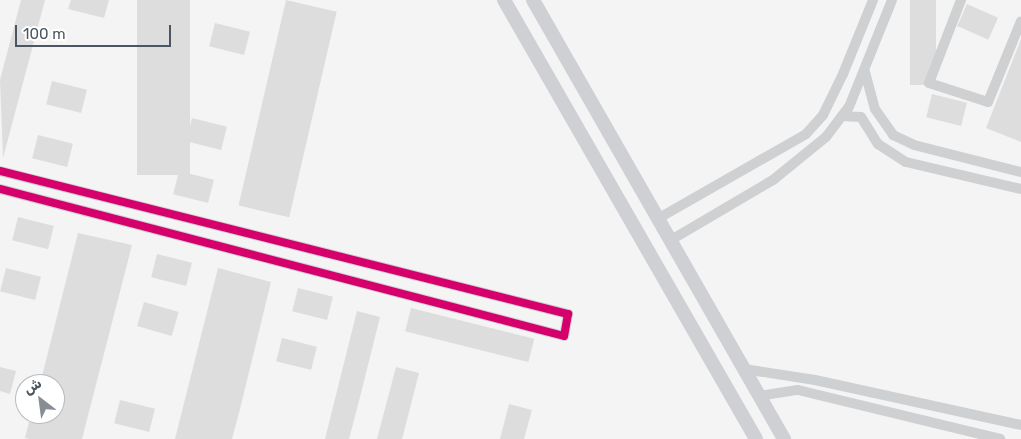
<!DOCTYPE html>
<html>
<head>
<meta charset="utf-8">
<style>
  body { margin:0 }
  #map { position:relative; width:1021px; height:439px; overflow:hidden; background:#f4f4f4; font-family:Rubik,Vazirmatn,sans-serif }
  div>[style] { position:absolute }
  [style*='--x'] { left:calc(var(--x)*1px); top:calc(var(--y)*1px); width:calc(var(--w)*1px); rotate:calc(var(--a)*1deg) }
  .building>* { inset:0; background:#ddddde; transform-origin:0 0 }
  .street>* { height:10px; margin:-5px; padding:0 5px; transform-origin:5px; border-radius:5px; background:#ced0d2 }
  .secondary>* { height:14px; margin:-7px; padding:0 7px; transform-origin:7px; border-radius:7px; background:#ced0d4 }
  .cycleway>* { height:8px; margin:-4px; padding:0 4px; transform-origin:4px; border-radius:4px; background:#d6006c }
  span { translate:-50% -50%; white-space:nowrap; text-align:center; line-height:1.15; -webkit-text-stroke:4px #fff; paint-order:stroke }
  .north { position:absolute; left:15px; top:374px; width:50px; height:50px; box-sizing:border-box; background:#fff; border:1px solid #b7bbc0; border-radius:50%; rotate:330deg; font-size:14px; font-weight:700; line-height:20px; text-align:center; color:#4a5661 }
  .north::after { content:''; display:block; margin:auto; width:18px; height:22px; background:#868d94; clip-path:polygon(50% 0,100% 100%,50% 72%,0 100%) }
  .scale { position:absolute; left:15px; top:25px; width:156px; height:22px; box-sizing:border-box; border:2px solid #4a5661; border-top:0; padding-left:6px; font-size:15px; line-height:18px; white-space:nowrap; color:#4a5661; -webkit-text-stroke:4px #fff; paint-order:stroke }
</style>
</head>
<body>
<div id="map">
  <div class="building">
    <div style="clip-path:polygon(21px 0,45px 0,3px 158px,0 80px)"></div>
    <div style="clip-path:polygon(71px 0,109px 0,104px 18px,68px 9px)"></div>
    <div style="left:137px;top:0;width:53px;height:175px"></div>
    <div style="left:286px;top:0;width:52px;height:211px;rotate:13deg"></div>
    <div style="left:910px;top:0;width:26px;height:85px"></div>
    <div style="left:967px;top:4px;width:34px;height:24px;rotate:24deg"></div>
    <div style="left:215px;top:23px;width:36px;height:24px;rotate:14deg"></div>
    <div style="clip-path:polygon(1021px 39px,1021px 142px,986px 128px)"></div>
    <div style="left:52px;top:81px;width:36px;height:24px;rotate:14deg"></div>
    <div style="left:932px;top:94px;width:36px;height:24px;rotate:14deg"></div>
    <div style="left:192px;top:118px;width:36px;height:24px;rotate:14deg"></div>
    <div style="left:38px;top:135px;width:36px;height:24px;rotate:14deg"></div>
    <div style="left:179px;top:171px;width:36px;height:24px;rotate:14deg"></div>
    <div style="left:18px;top:217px;width:37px;height:24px;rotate:14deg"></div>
    <div style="clip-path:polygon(78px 233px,132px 245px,82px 439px,30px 439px,25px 438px,31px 414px,55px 414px,55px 384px,40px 384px)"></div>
    <div style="left:157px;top:254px;width:36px;height:24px;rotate:14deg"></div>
    <div style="left:6px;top:268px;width:36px;height:24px;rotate:14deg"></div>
    <div style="clip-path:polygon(218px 268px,271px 282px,240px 409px,232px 439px,175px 439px)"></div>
    <div style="left:298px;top:288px;width:36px;height:24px;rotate:14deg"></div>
    <div style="left:144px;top:302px;width:36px;height:25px;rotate:16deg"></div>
    <div style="left:411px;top:308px;width:127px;height:24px;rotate:14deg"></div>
    <div style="clip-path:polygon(357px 311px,380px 317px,359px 401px,349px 439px,325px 439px)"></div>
    <div style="left:282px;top:338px;width:36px;height:24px;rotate:14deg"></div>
    <div style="clip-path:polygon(0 367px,16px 371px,10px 394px,0 391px)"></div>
    <div style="clip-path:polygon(396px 367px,419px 373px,408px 416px,402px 439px,377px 439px)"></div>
    <div style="left:120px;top:400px;width:36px;height:24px;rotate:14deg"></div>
    <div style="clip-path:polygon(509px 404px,532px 410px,524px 439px,500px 439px)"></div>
  </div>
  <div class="street">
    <div style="--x:961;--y:0;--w:89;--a:111.1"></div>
    <div style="--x:929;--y:83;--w:62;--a:17.9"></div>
    <div style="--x:988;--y:102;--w:87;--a:-67.8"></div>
    <div style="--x:865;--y:72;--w:38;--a:75"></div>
    <div style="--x:875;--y:109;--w:32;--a:55"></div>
    <div style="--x:893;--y:135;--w:23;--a:25"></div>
    <div style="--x:914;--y:145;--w:110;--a:14.2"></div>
    <div style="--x:842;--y:116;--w:19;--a:3"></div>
    <div style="--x:861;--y:117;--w:32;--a:58"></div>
    <div style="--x:878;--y:144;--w:33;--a:33"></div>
    <div style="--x:906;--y:162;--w:118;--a:13.2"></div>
    <div style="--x:0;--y:171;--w:586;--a:14.13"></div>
    <div style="--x:568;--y:314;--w:22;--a:100"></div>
    <div style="--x:564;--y:336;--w:583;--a:-165.39"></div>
    <div style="--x:659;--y:218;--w:169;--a:-29.7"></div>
    <div style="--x:806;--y:134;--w:25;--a:-48"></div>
    <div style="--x:823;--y:115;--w:46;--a:-64"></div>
    <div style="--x:843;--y:74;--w:80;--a:-67.9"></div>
    <div style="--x:671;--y:240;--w:118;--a:-30.5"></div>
    <div style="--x:773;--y:180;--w:68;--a:-39.1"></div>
    <div style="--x:826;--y:137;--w:38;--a:-53"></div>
    <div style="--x:849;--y:107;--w:115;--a:-68.1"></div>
    <div style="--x:744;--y:369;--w:72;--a:8.8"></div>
    <div style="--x:815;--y:380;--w:211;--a:12.3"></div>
    <div style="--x:759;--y:396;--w:39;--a:-9"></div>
    <div style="--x:798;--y:390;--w:208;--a:13.6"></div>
  </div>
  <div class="secondary">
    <div style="--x:504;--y:0;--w:506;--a:60.14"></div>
    <div style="--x:533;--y:0;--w:506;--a:60.24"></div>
  </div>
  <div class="cycleway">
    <div style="--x:0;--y:171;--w:586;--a:14.13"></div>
    <div style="--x:568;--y:314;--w:22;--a:100"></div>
    <div style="--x:564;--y:336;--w:583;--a:-165.39"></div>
  </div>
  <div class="north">ش</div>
  <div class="scale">100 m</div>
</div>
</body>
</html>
